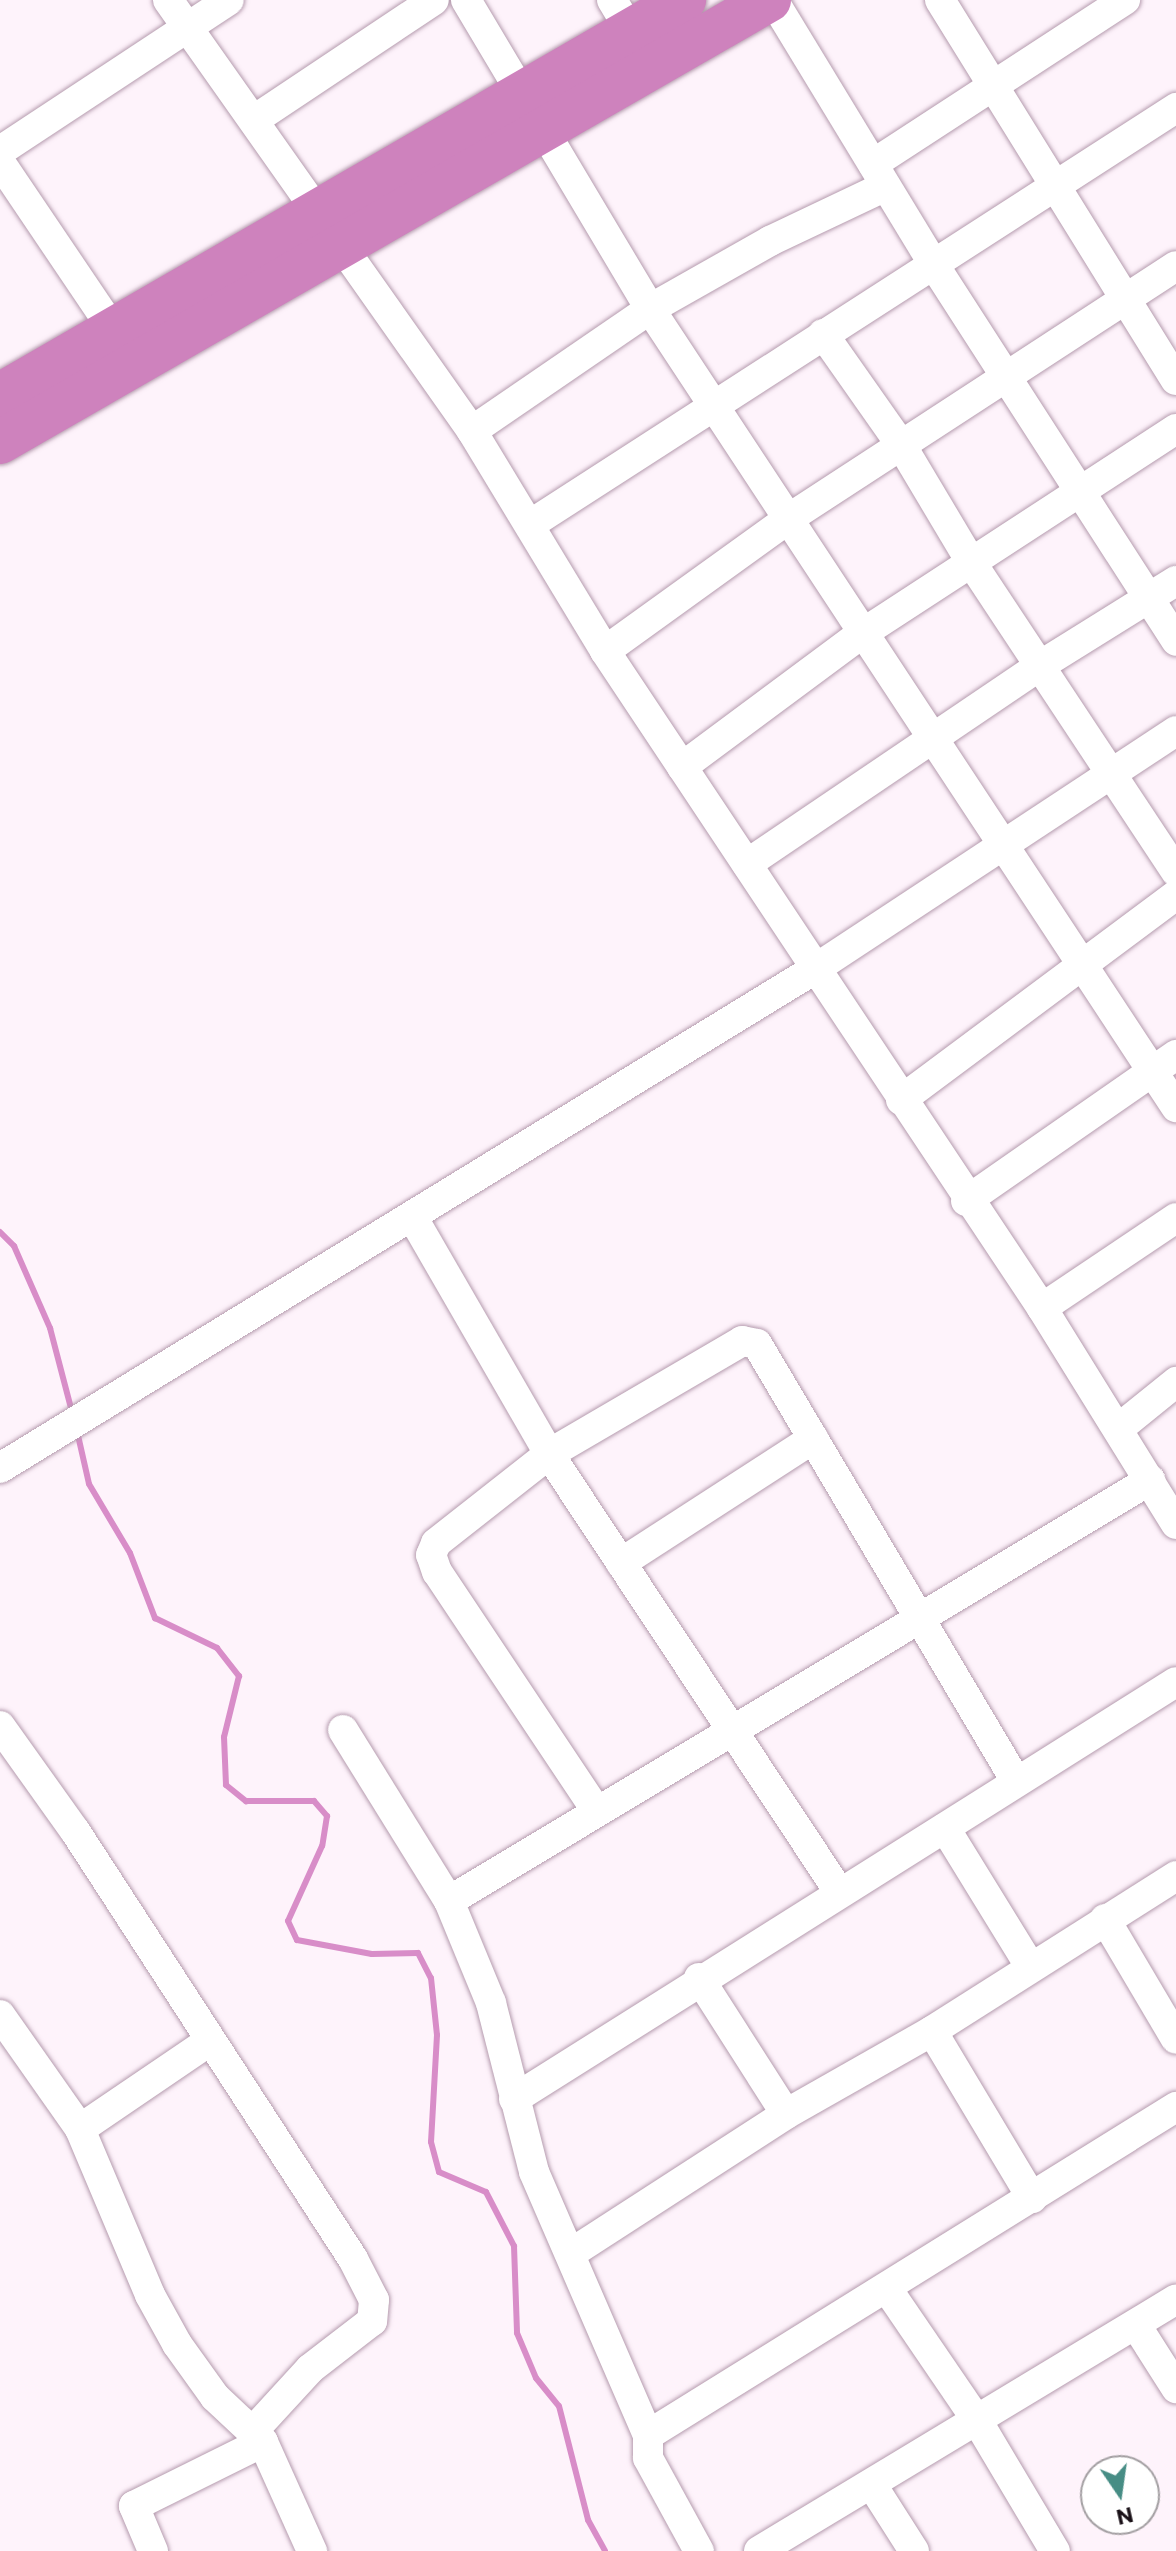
<!DOCTYPE html>
<html>
<head>
<meta charset="utf-8">
<style>
  body { margin:0 }
  #map { position:relative; width:1176px; height:2551px; overflow:hidden; background:#fef3fb; font-family:Commissioner,sans-serif }
  div>[style] { position:absolute }
  [style*='--x'] { left:calc(var(--x)*1px); top:calc(var(--y)*1px); width:calc(var(--w)*1px); rotate:calc(var(--a)*1deg) }
  .stream>* { height:6px; margin:-3px; padding:0 3px; transform-origin:3px; border-radius:3px; background:#d88dc8 }
  .roads { filter:drop-shadow(0 0 2px #b59bae) drop-shadow(0 0 2px #b59bae) }
  .minor>* { height:30px; margin:-15px; padding:0 15px; transform-origin:15px; border-radius:15px; background:#fff }
  .highway>* { height:44px; margin:-22px; padding:0 22px; transform-origin:22px; border-radius:22px; background:#ce82bd }
  span { translate:-50% -50%; white-space:nowrap; text-align:center; line-height:1.15; -webkit-text-stroke:8px #fff; paint-order:stroke }
  .north { position:absolute; left:1080px; top:2455px; width:80px; height:80px; box-sizing:border-box; background:#fff; border:2px solid #a39fa2; border-radius:50%; rotate:167deg; font-size:22px; font-weight:700; line-height:32px; text-align:center; color:#191017 }
  .north::after { content:''; display:block; margin:auto; width:28px; height:36px; background:#478d85; clip-path:polygon(50% 0,100% 100%,50% 72%,0 100%) }
</style>
</head>
<body>
<div id="map">
  <div class="stream">
    <div style="--x:0;--y:1232;--w:20;--a:45"></div>
    <div style="--x:14;--y:1246;--w:90;--a:66.3"></div>
    <div style="--x:50;--y:1328;--w:87;--a:75.3"></div>
    <div style="--x:77;--y:1431;--w:54;--a:77.2"></div>
    <div style="--x:89;--y:1484;--w:80;--a:59.3"></div>
    <div style="--x:130;--y:1553;--w:70;--a:69"></div>
    <div style="--x:155;--y:1618;--w:69;--a:25.8"></div>
    <div style="--x:217;--y:1648;--w:36;--a:52"></div>
    <div style="--x:239;--y:1676;--w:63;--a:103.8"></div>
    <div style="--x:224;--y:1737;--w:48;--a:87.6"></div>
    <div style="--x:226;--y:1785;--w:26;--a:39"></div>
    <div style="--x:246;--y:1801;--w:68;--a:0"></div>
    <div style="--x:314;--y:1801;--w:20;--a:49"></div>
    <div style="--x:327;--y:1816;--w:30;--a:99"></div>
    <div style="--x:322;--y:1846;--w:82;--a:114.4"></div>
    <div style="--x:288;--y:1921;--w:21;--a:65"></div>
    <div style="--x:297;--y:1940;--w:76;--a:10.6"></div>
    <div style="--x:372;--y:1954;--w:46;--a:-1.2"></div>
    <div style="--x:418;--y:1953;--w:28;--a:63"></div>
    <div style="--x:431;--y:1978;--w:57;--a:84"></div>
    <div style="--x:437;--y:2035;--w:107;--a:93.2"></div>
    <div style="--x:431;--y:2142;--w:31;--a:75"></div>
    <div style="--x:439;--y:2172;--w:51;--a:23.1"></div>
    <div style="--x:486;--y:2192;--w:61;--a:62.6"></div>
    <div style="--x:514;--y:2246;--w:87;--a:88"></div>
    <div style="--x:517;--y:2333;--w:49;--a:67.1"></div>
    <div style="--x:536;--y:2378;--w:36;--a:51"></div>
    <div style="--x:559;--y:2406;--w:118;--a:75.7"></div>
    <div style="--x:588;--y:2520;--w:35;--a:61"></div>
  </div>
  <div class="roads">
    <div class="minor">
      <div style="--x:168;--y:0;--w:527;--a:54.8"></div>
      <div style="--x:472;--y:431;--w:257;--a:58.8"></div>
      <div style="--x:605;--y:651;--w:789;--a:56.37"></div>
      <div style="--x:1042;--y:1308;--w:254;--a:58.2"></div>
      <div style="--x:466;--y:0;--w:360;--a:59.2"></div>
      <div style="--x:650;--y:309;--w:956;--a:56.61"></div>
      <div style="--x:612;--y:0;--w:35;--a:59"></div>
      <div style="--x:773;--y:0;--w:310;--a:58.7"></div>
      <div style="--x:934;--y:265;--w:447;--a:57.2"></div>
      <div style="--x:940;--y:0;--w:447;--a:58.2"></div>
      <div style="--x:254;--y:120;--w:216;--a:-33.7"></div>
      <div style="--x:0;--y:151;--w:274;--a:-33.4"></div>
      <div style="--x:0;--y:162;--w:222;--a:56"></div>
      <div style="--x:873;--y:164;--w:301;--a:-33.1"></div>
      <div style="--x:823;--y:334;--w:139;--a:54.9"></div>
      <div style="--x:903;--y:448;--w:133;--a:59.2"></div>
      <div style="--x:971;--y:562;--w:372;--a:56.5"></div>
      <div style="--x:472;--y:431;--w:216;--a:-34.4"></div>
      <div style="--x:650;--y:309;--w:138;--a:-29.5"></div>
      <div style="--x:770;--y:241;--w:128;--a:-25.4"></div>
      <div style="--x:531;--y:524;--w:768;--a:-32.82"></div>
      <div style="--x:605;--y:651;--w:226;--a:-35.8"></div>
      <div style="--x:788;--y:519;--w:463;--a:-33.1"></div>
      <div style="--x:682;--y:767;--w:222;--a:-36.6"></div>
      <div style="--x:860;--y:635;--w:377;--a:-33.1"></div>
      <div style="--x:747;--y:864;--w:355;--a:-34.1"></div>
      <div style="--x:1041;--y:665;--w:159;--a:-31.9"></div>
      <div style="--x:901;--y:1100;--w:343;--a:-36.7"></div>
      <div style="--x:966;--y:1201;--w:256;--a:-34.8"></div>
      <div style="--x:413;--y:1218;--w:272;--a:60"></div>
      <div style="--x:549;--y:1454;--w:523;--a:56.46"></div>
      <div style="--x:1042;--y:1308;--w:161;--a:-33.9"></div>
      <div style="--x:1118;--y:1429;--w:75;--a:-39"></div>
      <div style="--x:0;--y:1468;--w:956;--a:-31.48"></div>
      <div style="--x:815;--y:969;--w:432;--a:-33.4"></div>
      <div style="--x:621;--y:1563;--w:229;--a:-32.9"></div>
      <div style="--x:0;--y:1726;--w:129;--a:54.5"></div>
      <div style="--x:75;--y:1831;--w:510;--a:56.99"></div>
      <div style="--x:353;--y:2259;--w:46;--a:62.9"></div>
      <div style="--x:374;--y:2300;--w:21;--a:95"></div>
      <div style="--x:372;--y:2321;--w:78;--a:142.3"></div>
      <div style="--x:310;--y:2369;--w:86;--a:132.6"></div>
      <div style="--x:343;--y:1730;--w:201;--a:58.2"></div>
      <div style="--x:449;--y:1901;--w:110;--a:67.6"></div>
      <div style="--x:491;--y:2003;--w:174;--a:75.7"></div>
      <div style="--x:534;--y:2172;--w:287;--a:66.6"></div>
      <div style="--x:648;--y:2435;--w:23;--a:90"></div>
      <div style="--x:648;--y:2458;--w:106;--a:61.3"></div>
      <div style="--x:596;--y:1810;--w:286;--a:-123.7"></div>
      <div style="--x:437;--y:1572;--w:18;--a:-109"></div>
      <div style="--x:431;--y:1555;--w:13;--a:-67"></div>
      <div style="--x:436;--y:1543;--w:144;--a:-38.2"></div>
      <div style="--x:549;--y:1454;--w:224;--a:-30.3"></div>
      <div style="--x:742;--y:1341;--w:15;--a:11"></div>
      <div style="--x:757;--y:1344;--w:508;--a:59.35"></div>
      <div style="--x:945;--y:1828;--w:162;--a:58.4"></div>
      <div style="--x:449;--y:1901;--w:818;--a:-30.99"></div>
      <div style="--x:1105;--y:1919;--w:139;--a:59.4"></div>
      <div style="--x:699;--y:1978;--w:161;--a:57.4"></div>
      <div style="--x:0;--y:2015;--w:139;--a:54.9"></div>
      <div style="--x:80;--y:2129;--w:180;--a:67.1"></div>
      <div style="--x:150;--y:2295;--w:56;--a:61.1"></div>
      <div style="--x:177;--y:2344;--w:65;--a:54.4"></div>
      <div style="--x:215;--y:2397;--w:66;--a:43.2"></div>
      <div style="--x:263;--y:2442;--w:120;--a:65.8"></div>
      <div style="--x:932;--y:2031;--w:195;--a:59.1"></div>
      <div style="--x:514;--y:2099;--w:782;--a:-32.21"></div>
      <div style="--x:80;--y:2129;--w:155;--a:-34.2"></div>
      <div style="--x:573;--y:2252;--w:254;--a:-32.9"></div>
      <div style="--x:786;--y:2114;--w:168;--a:-29.6"></div>
      <div style="--x:932;--y:2031;--w:289;--a:-32.4"></div>
      <div style="--x:888;--y:2290;--w:160;--a:55.7"></div>
      <div style="--x:978;--y:2422;--w:150;--a:59.2"></div>
      <div style="--x:1136;--y:2325;--w:75;--a:57.6"></div>
      <div style="--x:648;--y:2435;--w:622;--a:-31.85"></div>
      <div style="--x:872;--y:2485;--w:78;--a:57.5"></div>
      <div style="--x:153;--y:2551;--w:49;--a:-112.9"></div>
      <div style="--x:134;--y:2506;--w:144;--a:-26.4"></div>
      <div style="--x:759;--y:2551;--w:487;--a:-31.1"></div>
    </div>
    <div class="highway">
      <div style="--x:0;--y:395;--w:790;--a:-30.01"></div>
      <div style="--x:0;--y:442;--w:887;--a:-29.89"></div>
    </div>
  </div>
  <div class="north">N</div>
</div>
</body>
</html>
